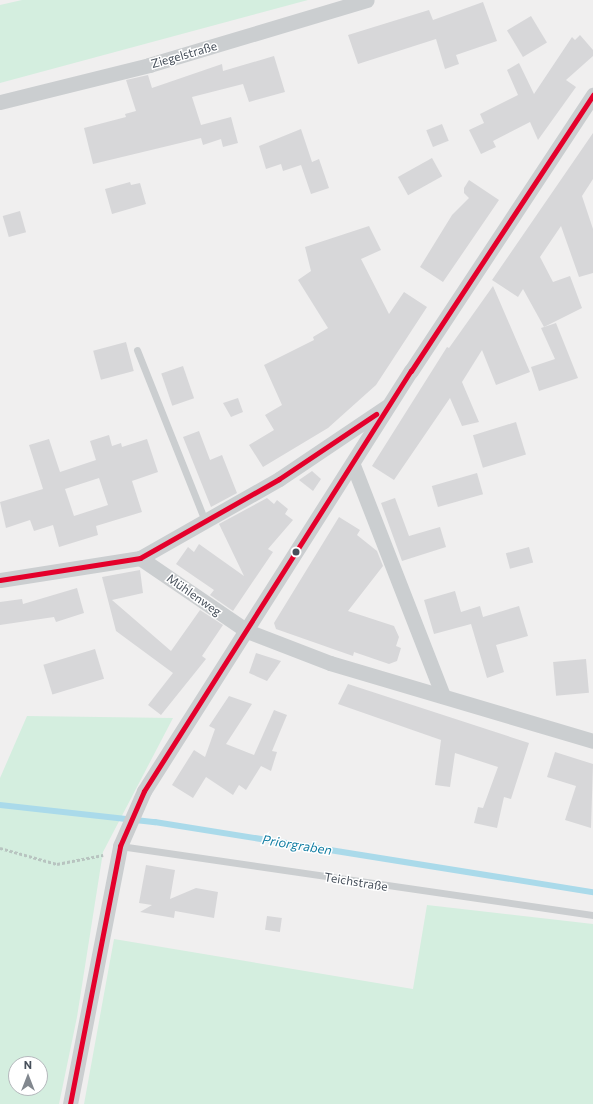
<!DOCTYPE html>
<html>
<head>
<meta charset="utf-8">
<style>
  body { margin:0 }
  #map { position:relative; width:593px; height:1104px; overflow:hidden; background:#f0efef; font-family:Commissioner,sans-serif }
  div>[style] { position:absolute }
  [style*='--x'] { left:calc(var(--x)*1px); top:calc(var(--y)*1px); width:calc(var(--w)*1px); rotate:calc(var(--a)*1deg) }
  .green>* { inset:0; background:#d4eedf }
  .stream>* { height:5.5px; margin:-2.75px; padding:0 2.75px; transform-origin:2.75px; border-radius:2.75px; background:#aadaea }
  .building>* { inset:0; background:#d7d7d9; transform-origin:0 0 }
  .path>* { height:2.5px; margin-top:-1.25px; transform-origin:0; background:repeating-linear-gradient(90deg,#b8c4c0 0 3px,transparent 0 5px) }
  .lane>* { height:7px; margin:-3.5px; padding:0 3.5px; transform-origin:3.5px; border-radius:3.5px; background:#cbced0 }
  .street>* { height:15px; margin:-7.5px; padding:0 7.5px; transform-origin:7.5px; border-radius:7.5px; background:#cbced0 }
  .bus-1>* { height:5px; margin:-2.5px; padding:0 2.5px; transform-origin:2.5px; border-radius:2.5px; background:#e4002b }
  .dots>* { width:11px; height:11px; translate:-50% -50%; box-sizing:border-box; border:2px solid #fff; border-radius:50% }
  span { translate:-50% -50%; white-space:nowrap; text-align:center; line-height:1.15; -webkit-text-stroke:3px #fff; paint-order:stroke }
  .street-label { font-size:12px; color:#47505b }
  .water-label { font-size:13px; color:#127ea3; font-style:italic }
  .north { position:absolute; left:8px; top:1056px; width:40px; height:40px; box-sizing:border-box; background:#fff; border:1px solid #b5b9bd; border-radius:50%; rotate:0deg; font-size:11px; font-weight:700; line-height:16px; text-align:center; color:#47505b }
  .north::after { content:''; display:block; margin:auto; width:14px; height:18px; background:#82888f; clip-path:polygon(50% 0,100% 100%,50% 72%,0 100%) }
</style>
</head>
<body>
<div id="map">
  <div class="green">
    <div style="clip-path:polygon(22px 0,308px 0,0 83px,0 5px)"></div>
    <div style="clip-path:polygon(evenodd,27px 716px,173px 718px,103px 852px,77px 1017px,59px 1104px,0 1104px,0 778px,27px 716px,16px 1064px,40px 1064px,40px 1088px,16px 1088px,16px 1064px)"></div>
    <div style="clip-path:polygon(427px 905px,593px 924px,593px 1104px,84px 1104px,114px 939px,413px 989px)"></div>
  </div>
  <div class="stream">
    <div style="--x:0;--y:805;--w:156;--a:6.3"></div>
    <div style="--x:155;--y:822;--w:444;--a:9.1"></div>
  </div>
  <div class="building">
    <div style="clip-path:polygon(483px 2px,497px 41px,456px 55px,459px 64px,445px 69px,436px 39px,358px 64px,348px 35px,429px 10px,433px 20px)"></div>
    <div style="left:531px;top:16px;width:31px;height:28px;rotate:59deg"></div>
    <div style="clip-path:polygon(580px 35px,593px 50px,593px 56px,566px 80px,576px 87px,538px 140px,530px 122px,493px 141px,496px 147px,481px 154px,469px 130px,484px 123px,480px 114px,518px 95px,507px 70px,519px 63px,534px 94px,572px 37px,575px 40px)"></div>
    <div style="clip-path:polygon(274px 56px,285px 92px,249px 102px,243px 84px,192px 97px,201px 125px,231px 117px,238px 143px,223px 147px,221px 139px,203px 145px,201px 138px,93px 164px,84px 128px,126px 117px,125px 114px,136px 111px,126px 80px,148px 75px,152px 88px,222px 64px,223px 71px)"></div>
    <div style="left:442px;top:124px;width:18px;height:17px;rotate:68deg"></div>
    <div style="clip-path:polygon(301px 129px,312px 162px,319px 159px,329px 188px,311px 194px,301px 165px,283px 171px,281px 164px,266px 169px,259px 146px)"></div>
    <div style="clip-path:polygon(593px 133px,593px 179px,582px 196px,593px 229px,593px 273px,579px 277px,561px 226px,540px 257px,553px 282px,570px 276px,582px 308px,544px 327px,523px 289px,518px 297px,492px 280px)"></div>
    <div style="left:432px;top:158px;width:21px;height:39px;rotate:61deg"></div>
    <div style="clip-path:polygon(469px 180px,499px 200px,443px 282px,420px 267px,452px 215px,469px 198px,464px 193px,464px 188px)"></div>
    <div style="clip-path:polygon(130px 182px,131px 185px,140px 183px,146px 204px,112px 214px,105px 189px)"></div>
    <div style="left:20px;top:211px;width:22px;height:18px;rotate:74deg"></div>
    <div style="clip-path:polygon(369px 226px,381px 250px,361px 259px,389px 314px,404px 292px,427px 307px,376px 385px,328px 428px,263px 467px,249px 445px,274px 430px,265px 415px,282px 405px,264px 365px,314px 340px,313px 337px,328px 328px,298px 280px,311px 271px,305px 247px)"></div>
    <div style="clip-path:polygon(493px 286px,530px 372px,496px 385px,482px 350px,462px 382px,479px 422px,462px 426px,450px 398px,394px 480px,372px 466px,447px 347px,449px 348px)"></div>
    <div style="clip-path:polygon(556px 323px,578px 378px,539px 391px,531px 367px,555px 359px,541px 328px)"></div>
    <div style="left:126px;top:342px;width:30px;height:34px;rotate:75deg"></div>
    <div style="left:183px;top:366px;width:34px;height:23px;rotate:71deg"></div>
    <div style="clip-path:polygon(238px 398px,243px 412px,231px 417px,223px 403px)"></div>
    <div style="left:516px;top:422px;width:34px;height:45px;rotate:73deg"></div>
    <div style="clip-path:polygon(199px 431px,210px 460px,222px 455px,237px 493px,211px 507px,183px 437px)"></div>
    <div style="clip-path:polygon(evenodd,109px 435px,112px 446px,121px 443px,122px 447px,147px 439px,158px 472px,132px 481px,142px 512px,96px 526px,98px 535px,59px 547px,53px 525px,34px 531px,30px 520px,6px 528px,0 502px,43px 489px,29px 445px,49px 439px,60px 472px,96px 460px,90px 441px,109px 435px,99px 478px,108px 505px,74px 516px,65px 489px,99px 478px)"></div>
    <div style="clip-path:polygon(312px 471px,321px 479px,313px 491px,299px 480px)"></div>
    <div style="left:477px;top:473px;width:22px;height:47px;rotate:74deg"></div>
    <div style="clip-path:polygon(267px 498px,274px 504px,277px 500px,288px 509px,285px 514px,293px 520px,268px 549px,273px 552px,233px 611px,210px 595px,214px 590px,176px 564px,188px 547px,194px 552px,199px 544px,244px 576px,219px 524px)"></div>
    <div style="clip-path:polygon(395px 498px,409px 536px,440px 527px,446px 547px,402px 561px,381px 503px)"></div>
    <div style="clip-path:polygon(339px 517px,360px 530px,357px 535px,377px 551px,383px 566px,348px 611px,394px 626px,399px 637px,396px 646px,401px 648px,397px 661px,389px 664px,354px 652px,353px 656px,276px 629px,274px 623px)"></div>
    <div style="left:529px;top:547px;width:16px;height:24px;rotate:75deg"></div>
    <div style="clip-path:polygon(140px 570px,143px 593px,112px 600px,171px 651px,200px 610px,223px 625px,202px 656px,206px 659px,161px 715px,148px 705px,173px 673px,116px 631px,102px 577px)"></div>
    <div style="clip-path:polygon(77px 588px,84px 613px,56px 622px,54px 617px,0 625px,0 602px,22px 599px,23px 604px)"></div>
    <div style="clip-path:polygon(455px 591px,461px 612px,480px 606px,483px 617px,519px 606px,528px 636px,496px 645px,504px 672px,487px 678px,471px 624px,434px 634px,424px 600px)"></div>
    <div style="left:95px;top:649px;width:31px;height:54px;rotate:73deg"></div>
    <div style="clip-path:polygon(256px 653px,281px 661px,267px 681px,249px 673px)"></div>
    <div style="left:586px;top:659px;width:34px;height:33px;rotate:85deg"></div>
    <div style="clip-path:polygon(348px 684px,529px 743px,511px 799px,504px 797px,497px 828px,474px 823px,478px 807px,483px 808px,498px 767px,455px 753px,450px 787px,435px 785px,441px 740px,338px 704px)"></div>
    <div style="clip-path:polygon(229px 696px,252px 704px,226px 744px,254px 755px,274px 710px,287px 715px,272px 751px,277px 752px,271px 771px,261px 766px,246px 790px,239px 785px,233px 795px,206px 777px,193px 798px,172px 785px,194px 750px,205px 757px,215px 729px,209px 726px)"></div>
    <div style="clip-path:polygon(555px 752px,593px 764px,591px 828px,565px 820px,576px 786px,547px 777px)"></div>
    <div style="clip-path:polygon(146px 865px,175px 870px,170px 899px,196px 888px,218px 892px,214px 918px,175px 911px,174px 918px,140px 912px,152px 905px,139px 903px)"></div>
    <div style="left:267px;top:916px;width:15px;height:14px;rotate:8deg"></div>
  </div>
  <div class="path">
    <div style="--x:0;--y:848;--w:59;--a:15.7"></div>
    <div style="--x:57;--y:864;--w:47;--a:-11.1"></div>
  </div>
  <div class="lane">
    <div style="--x:137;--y:350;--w:184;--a:68.3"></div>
    <div style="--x:120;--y:846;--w:478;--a:8.3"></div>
  </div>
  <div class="street">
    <div style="--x:0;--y:102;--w:154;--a:-13.9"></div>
    <div style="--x:149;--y:65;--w:227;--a:-16.6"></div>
    <div style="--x:353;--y:465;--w:248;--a:68.7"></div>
    <div style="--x:140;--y:558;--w:130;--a:34.3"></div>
    <div style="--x:247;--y:631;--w:89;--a:21.1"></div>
    <div style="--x:330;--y:663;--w:274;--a:16.5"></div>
    <div style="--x:0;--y:580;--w:142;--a:-8.9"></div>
    <div style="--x:140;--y:558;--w:160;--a:-29.6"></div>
    <div style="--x:279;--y:479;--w:129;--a:-33.9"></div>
    <div style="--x:70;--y:1104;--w:263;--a:-79"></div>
    <div style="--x:120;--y:846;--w:60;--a:-66.4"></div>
    <div style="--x:144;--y:791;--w:498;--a:-57.6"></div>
    <div style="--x:411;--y:371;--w:331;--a:-56.6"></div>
  </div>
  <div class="bus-1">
    <div style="--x:0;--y:580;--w:142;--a:-8.9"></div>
    <div style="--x:140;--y:558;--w:160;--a:-29.6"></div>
    <div style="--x:279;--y:479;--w:117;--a:-33.8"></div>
    <div style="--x:70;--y:1104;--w:263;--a:-79"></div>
    <div style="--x:120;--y:846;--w:60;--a:-66.4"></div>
    <div style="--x:144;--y:791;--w:498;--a:-57.6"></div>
    <div style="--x:411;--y:371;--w:331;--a:-56.6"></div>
  </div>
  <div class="dots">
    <div style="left:296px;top:552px;background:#47505b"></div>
  </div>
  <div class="street-label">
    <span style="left:184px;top:55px;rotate:-16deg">Ziegelstraße</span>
    <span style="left:194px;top:595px;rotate:35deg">Mühlenweg</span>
    <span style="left:356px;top:882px;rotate:9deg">Teichstraße</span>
  </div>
  <div class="water-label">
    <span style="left:297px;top:845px;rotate:9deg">Priorgraben</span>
  </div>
  <div class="north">N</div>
</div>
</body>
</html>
